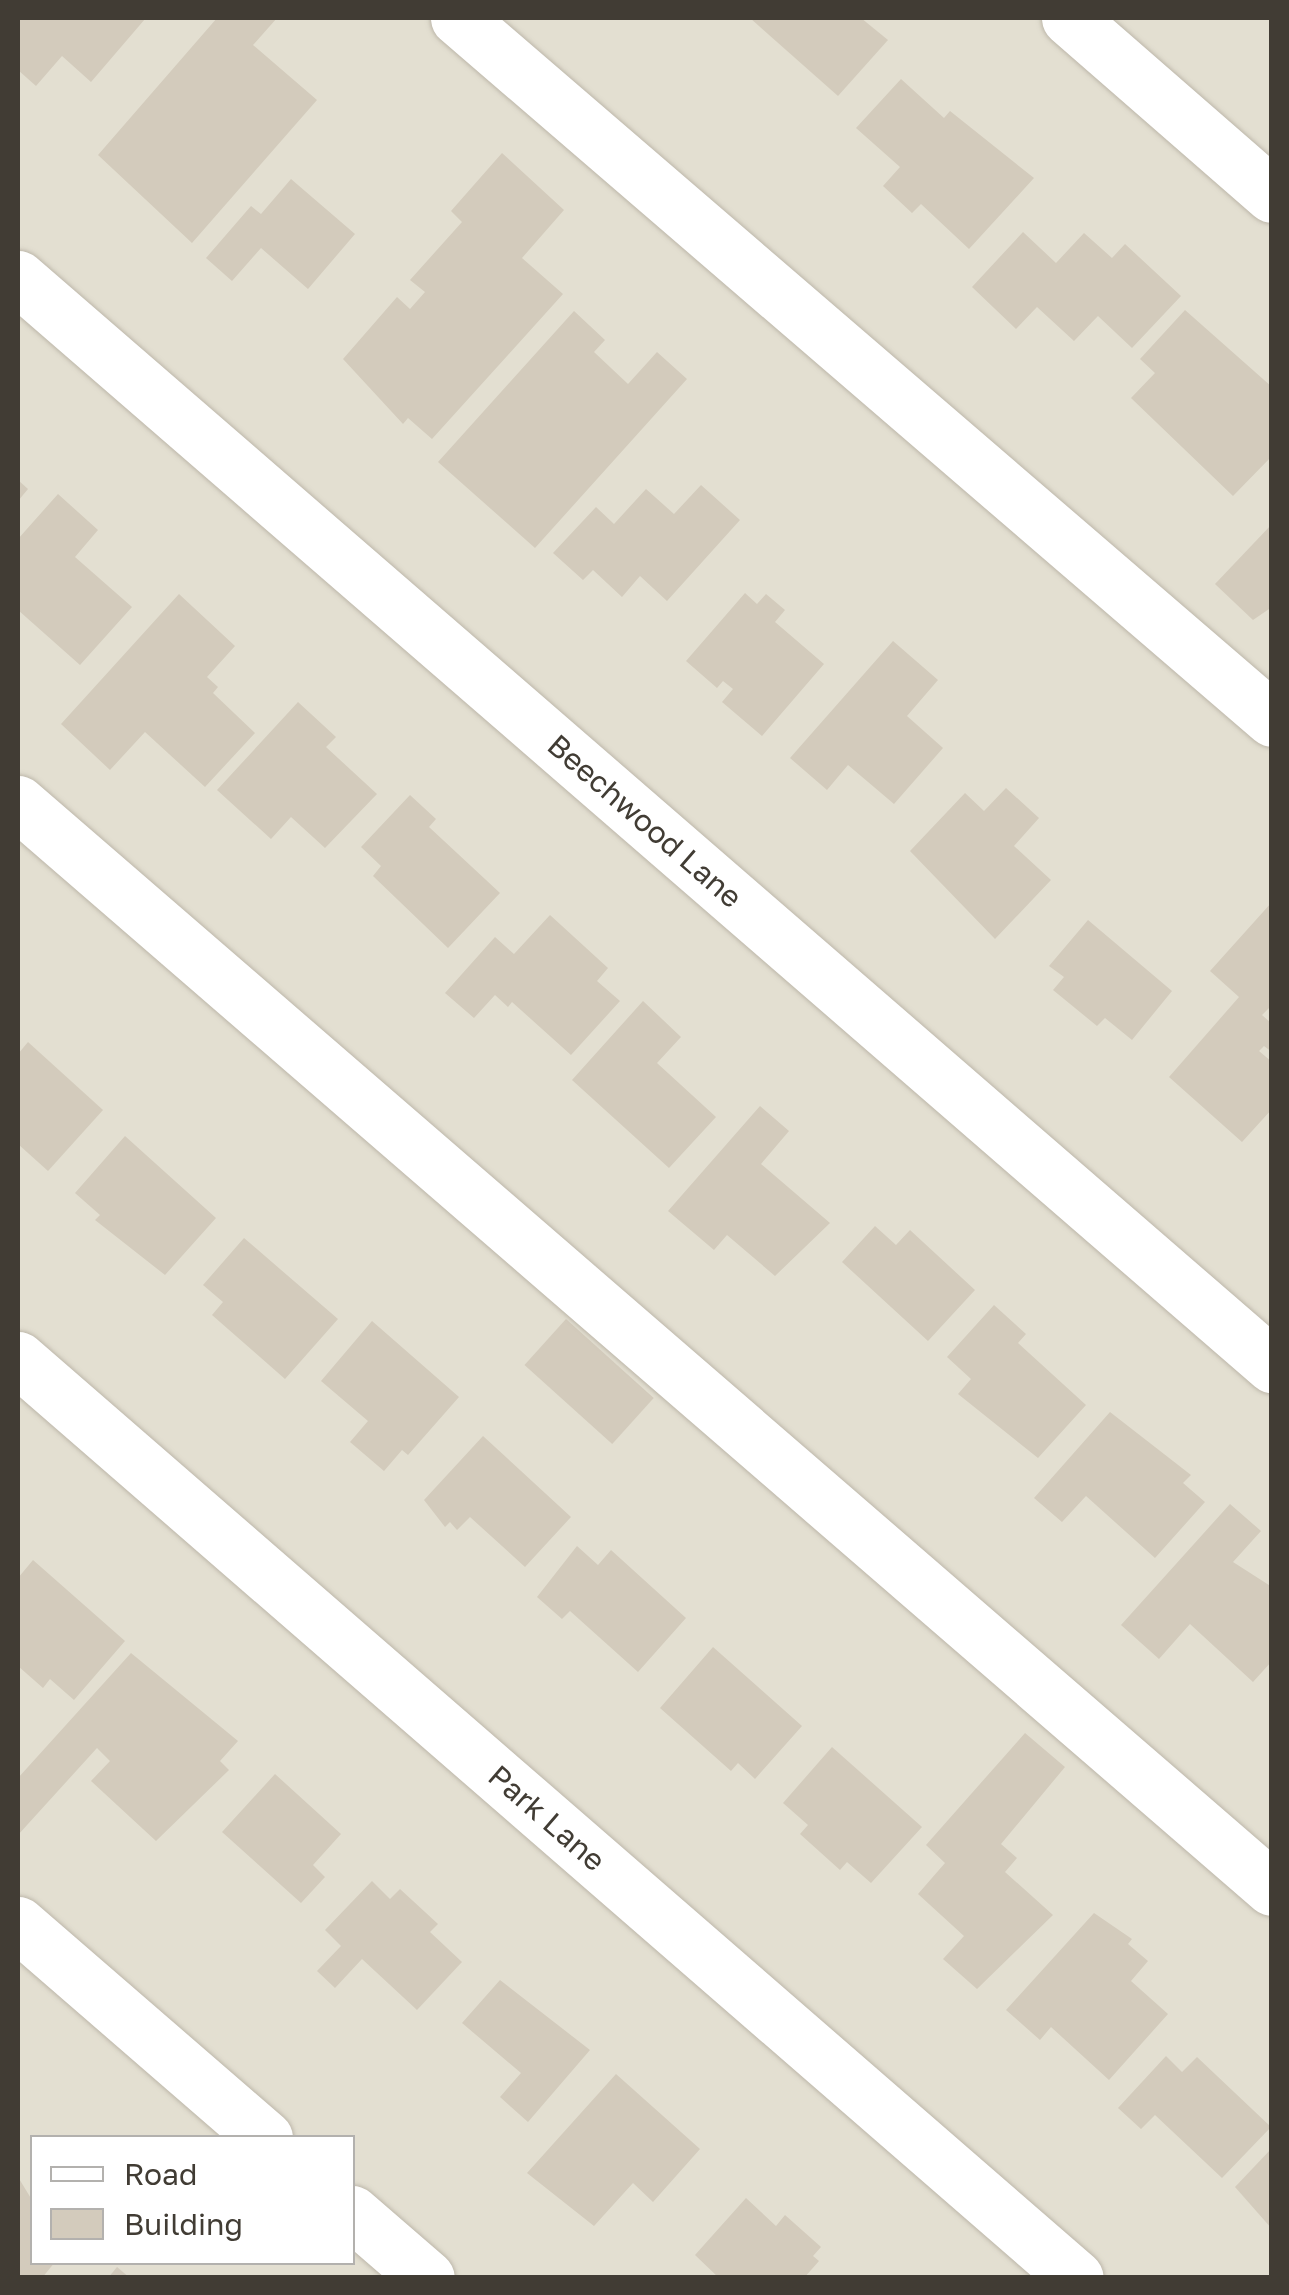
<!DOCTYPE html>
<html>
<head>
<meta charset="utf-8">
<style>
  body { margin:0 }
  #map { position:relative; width:1289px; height:2295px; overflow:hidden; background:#f0ede3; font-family:"Golos Text",sans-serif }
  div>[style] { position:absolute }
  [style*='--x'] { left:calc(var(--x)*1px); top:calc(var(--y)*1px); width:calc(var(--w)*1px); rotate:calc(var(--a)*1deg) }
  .residential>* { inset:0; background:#e3dfd1 }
  .building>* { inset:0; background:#d3cbbc; transform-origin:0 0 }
  .roads { filter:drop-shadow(0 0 2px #bdb7aa) drop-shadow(0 0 2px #bdb7aa) }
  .minor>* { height:55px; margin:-27.5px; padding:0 27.5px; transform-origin:27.5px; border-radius:27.5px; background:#fff }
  span { translate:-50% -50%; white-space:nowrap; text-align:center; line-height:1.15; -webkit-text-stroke:10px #fff; paint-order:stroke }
  .street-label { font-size:30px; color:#413c34 }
  .frame { position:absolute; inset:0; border:20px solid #413c34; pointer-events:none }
  .legend { position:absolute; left:30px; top:2135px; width:325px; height:130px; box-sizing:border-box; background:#fff; border:2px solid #b3b1ae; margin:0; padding:12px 18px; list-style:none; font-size:30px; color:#413c34 }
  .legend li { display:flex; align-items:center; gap:20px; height:50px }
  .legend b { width:50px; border:2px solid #b3b1ae }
</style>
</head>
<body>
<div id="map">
  <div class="residential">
    <div style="clip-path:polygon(evenodd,18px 18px,1271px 18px,1271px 2277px,18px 2277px,18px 18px,32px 2138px,352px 2138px,352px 2262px,32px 2262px,32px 2138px)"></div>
  </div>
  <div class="building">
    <div style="clip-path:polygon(18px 18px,143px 18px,145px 19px,91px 82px,62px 56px,36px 86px,18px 70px)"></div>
    <div style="clip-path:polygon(217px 18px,277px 18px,253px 45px,317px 100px,192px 243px,98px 155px)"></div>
    <div style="clip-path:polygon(750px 18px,861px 18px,888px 40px,838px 96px)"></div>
    <div style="clip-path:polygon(901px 79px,944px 118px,950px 111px,1034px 178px,969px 249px,921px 204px,912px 213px,883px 186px,900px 167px,856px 128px)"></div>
    <div style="clip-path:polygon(502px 153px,564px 210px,522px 258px,563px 294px,432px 439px,408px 418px,403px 424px,343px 359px,397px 297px,410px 309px,425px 292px,410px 280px,462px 222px,451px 211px)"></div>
    <div style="clip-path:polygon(291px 179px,355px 234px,308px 289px,261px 248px,232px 281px,206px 258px,251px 206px,261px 214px)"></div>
    <div style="clip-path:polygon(1023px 232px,1056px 263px,1084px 233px,1112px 258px,1125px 244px,1181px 296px,1132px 348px,1098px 316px,1074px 341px,1037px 307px,1016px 329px,972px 287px)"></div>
    <div style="clip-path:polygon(1185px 310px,1272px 387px,1272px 456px,1233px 496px,1131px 398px,1155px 373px,1140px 359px)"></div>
    <div style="clip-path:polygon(574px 311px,605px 340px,594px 352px,628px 384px,657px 352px,687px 379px,535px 548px,438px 462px)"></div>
    <div style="clip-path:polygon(18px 480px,28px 489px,18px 501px)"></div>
    <div style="clip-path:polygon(701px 485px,740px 520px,667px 601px,640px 576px,622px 597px,593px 570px,583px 580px,553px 553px,596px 507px,614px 524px,646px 489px,674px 514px)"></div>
    <div style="clip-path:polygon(58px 494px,98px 530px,75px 557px,132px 607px,80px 665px,18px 610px,18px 539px)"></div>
    <div style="clip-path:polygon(1272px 524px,1272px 607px,1253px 620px,1215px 584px)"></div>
    <div style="clip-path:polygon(745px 593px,757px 604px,766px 594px,785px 610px,775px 622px,824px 664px,762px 736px,722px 702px,733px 689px,723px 681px,717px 688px,686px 661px)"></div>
    <div style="clip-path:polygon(179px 594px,235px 646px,207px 677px,218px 687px,213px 693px,255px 733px,205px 787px,145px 732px,110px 770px,61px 724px)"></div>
    <div style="clip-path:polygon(893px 641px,938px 680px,907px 716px,943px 748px,894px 804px,848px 765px,827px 790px,790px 758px)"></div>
    <div style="clip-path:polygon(298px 702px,336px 737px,326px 747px,377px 794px,325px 848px,291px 817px,271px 839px,217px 790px)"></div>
    <div style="clip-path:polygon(1006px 788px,1039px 818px,1014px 846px,1051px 880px,995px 939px,910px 851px,965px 793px,984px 811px)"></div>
    <div style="clip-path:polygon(410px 795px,436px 819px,429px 827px,500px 893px,448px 948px,373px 876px,381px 866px,361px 847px)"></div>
    <div style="clip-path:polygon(1272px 902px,1272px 1005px,1262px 1015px,1272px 1024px,1272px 1052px,1264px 1046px,1259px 1051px,1272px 1062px,1272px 1109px,1242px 1142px,1169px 1077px,1239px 997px,1210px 971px)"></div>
    <div style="clip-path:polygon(550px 915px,608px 968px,597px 981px,620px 1001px,571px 1055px,512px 1002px,508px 1007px,495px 995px,474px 1018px,445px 993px,495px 937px,514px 954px)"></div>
    <div style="clip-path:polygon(1088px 920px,1172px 991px,1132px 1040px,1105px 1018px,1097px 1026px,1053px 990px,1064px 977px,1049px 966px)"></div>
    <div style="clip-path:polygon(643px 1001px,681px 1037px,657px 1063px,716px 1117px,669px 1168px,572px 1080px)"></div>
    <div style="clip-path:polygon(28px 1042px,103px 1110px,48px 1171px,18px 1144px,18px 1054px)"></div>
    <div style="clip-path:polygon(760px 1106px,789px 1131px,761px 1164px,830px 1223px,775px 1276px,727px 1235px,714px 1250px,668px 1211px)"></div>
    <div style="clip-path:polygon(125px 1136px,216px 1218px,165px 1275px,95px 1220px,100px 1215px,75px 1193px)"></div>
    <div style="clip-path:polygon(875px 1226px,896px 1245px,910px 1230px,975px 1290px,928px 1341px,842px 1262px)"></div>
    <div style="clip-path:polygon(244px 1238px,338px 1319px,285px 1379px,212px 1315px,223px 1302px,203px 1285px)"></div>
    <div style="clip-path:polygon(994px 1305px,1026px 1334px,1018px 1343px,1086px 1405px,1038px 1458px,958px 1394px,971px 1379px,947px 1357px)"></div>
    <div style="left:566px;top:1319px;width:118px;height:62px;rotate:42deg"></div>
    <div style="clip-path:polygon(372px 1321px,459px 1397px,408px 1455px,402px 1450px,384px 1471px,350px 1442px,368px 1421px,321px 1381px)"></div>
    <div style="clip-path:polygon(1110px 1412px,1191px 1475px,1183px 1483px,1205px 1502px,1155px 1558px,1086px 1496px,1062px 1522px,1034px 1498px)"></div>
    <div style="clip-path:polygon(483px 1436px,571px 1517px,525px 1567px,470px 1517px,457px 1530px,450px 1522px,445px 1527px,424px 1500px)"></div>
    <div style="clip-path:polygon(1230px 1504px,1261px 1531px,1233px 1562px,1272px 1587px,1272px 1661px,1253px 1682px,1190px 1624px,1159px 1659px,1121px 1625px)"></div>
    <div style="clip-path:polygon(577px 1546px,598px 1565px,611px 1550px,686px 1618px,638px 1672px,570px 1611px,562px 1619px,537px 1597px)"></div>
    <div style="clip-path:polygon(33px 1560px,125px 1641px,74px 1700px,50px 1679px,43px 1688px,18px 1666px,18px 1578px)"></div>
    <div style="clip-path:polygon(713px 1647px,802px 1726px,755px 1779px,738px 1763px,731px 1771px,660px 1708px)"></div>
    <div style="clip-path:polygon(131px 1653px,238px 1741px,220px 1761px,229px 1770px,156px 1841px,91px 1781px,110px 1761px,97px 1748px,18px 1835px,18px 1778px)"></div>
    <div style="clip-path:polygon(1025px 1733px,1065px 1767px,1001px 1844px,1017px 1858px,1005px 1872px,1053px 1915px,977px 1989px,943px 1959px,964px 1936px,918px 1894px,945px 1863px,926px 1845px)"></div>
    <div style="clip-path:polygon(832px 1747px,922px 1827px,871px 1883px,847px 1862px,840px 1870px,800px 1834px,808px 1825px,783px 1803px)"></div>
    <div style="clip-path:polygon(275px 1774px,341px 1834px,313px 1865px,325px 1877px,301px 1903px,222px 1832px)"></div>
    <div style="clip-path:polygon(372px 1881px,390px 1899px,400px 1889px,438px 1924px,430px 1932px,462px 1962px,417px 2010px,362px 1959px,335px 1988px,317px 1971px,341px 1946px,325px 1930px)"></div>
    <div style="clip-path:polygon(1094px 1913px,1132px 1939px,1128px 1944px,1148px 1961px,1131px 1981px,1168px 2014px,1109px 2080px,1051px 2027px,1040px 2040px,1006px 2010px)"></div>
    <div style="clip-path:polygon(500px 1980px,590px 2050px,528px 2122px,500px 2097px,521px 2073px,462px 2023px)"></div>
    <div style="clip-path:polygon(1166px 2056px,1182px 2072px,1197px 2057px,1271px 2127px,1222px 2178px,1155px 2115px,1141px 2129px,1118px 2108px)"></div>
    <div style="clip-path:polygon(616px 2074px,700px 2149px,653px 2202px,633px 2183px,594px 2226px,527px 2173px)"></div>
    <div style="clip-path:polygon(1272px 2148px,1272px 2229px,1235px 2187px)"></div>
    <div style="clip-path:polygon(18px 2177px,32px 2200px,32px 2262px,55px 2262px,42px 2278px,18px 2278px)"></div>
    <div style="clip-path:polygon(746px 2198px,776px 2226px,785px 2215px,821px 2247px,813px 2256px,819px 2261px,804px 2278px,719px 2278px,695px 2255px)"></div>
    <div style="clip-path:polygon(117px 2267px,130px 2278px,108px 2278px)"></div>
  </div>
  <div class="roads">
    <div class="minor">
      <div style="--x:458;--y:18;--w:1074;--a:40.73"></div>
      <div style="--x:1069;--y:18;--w:269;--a:41.1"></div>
      <div style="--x:18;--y:278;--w:1660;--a:40.92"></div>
      <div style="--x:18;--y:803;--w:1658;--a:40.87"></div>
      <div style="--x:18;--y:1359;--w:1401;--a:40.98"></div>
      <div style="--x:18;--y:1924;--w:327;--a:40.9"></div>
      <div style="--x:352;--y:2213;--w:99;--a:40.9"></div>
    </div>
  </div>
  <div class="street-label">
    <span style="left:645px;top:821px;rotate:41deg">Beechwood Lane</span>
    <span style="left:547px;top:1818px;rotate:41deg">Park Lane</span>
  </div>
  <div class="frame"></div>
  <ul class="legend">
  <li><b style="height:12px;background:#fff"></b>Road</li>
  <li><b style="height:28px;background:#d3cbbc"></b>Building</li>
  </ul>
</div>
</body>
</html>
